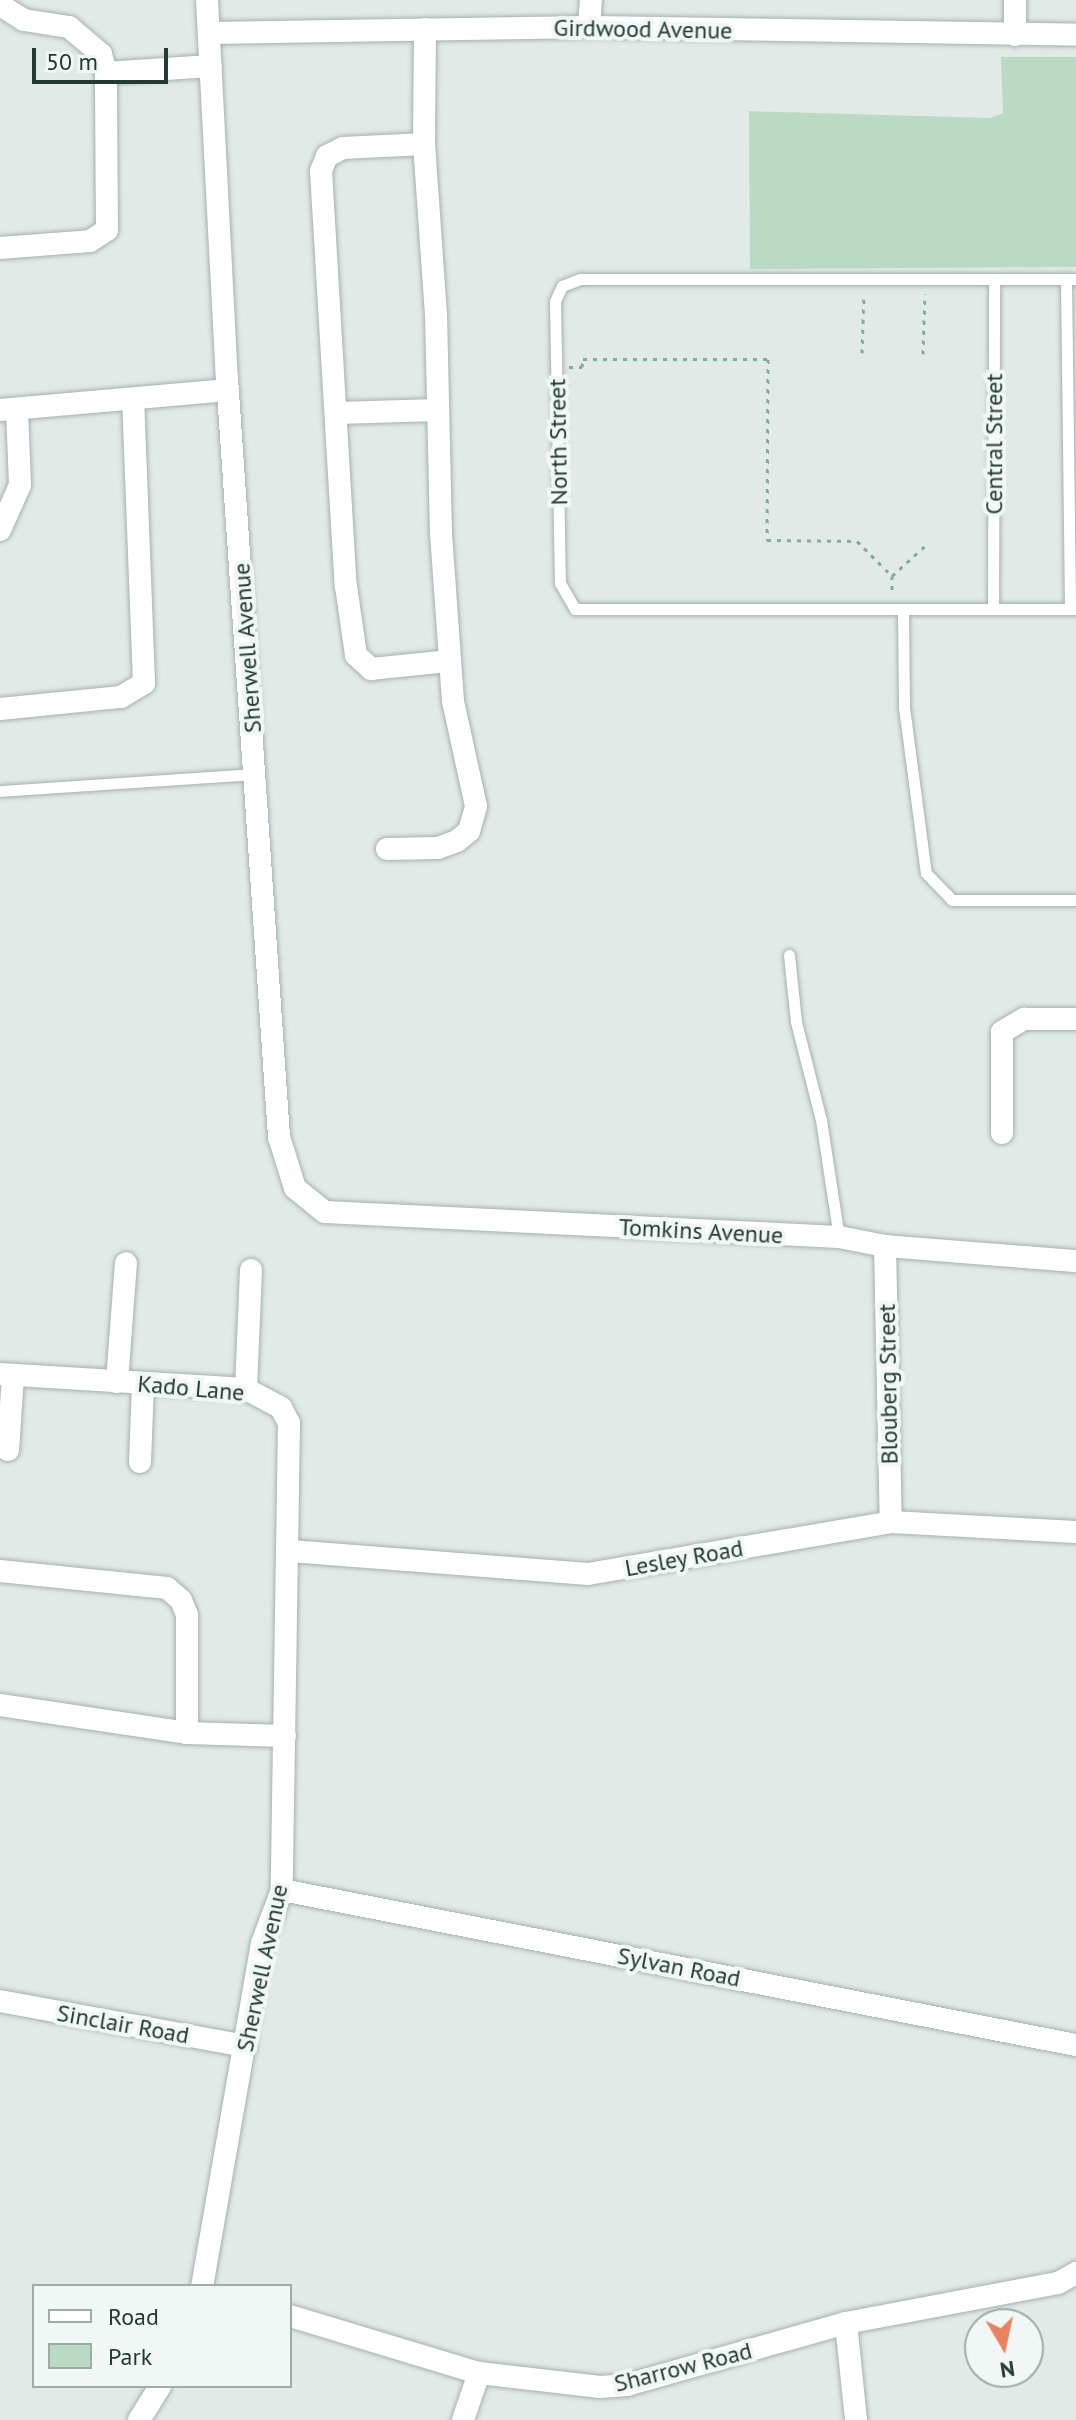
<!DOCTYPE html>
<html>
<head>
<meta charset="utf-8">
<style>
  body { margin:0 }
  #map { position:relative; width:1076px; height:2420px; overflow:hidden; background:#e1eae6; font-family:"PT Sans",sans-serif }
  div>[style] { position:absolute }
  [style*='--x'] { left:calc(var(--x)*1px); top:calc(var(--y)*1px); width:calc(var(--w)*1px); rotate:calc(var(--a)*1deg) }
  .green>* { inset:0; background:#bbdac4 }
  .path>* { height:3px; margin-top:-1.5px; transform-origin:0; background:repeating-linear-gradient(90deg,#83aca0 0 4px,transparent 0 10px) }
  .roads { filter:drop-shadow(0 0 2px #a4b2ad) drop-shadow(0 0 2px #a4b2ad) }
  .service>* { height:11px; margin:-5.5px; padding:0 5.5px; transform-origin:5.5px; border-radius:5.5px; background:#fff }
  .minor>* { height:22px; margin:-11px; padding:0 11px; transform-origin:11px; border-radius:11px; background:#fff }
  span { translate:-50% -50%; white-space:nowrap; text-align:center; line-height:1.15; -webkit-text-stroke:8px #f1f7f4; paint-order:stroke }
  .street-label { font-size:24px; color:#233a34 }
  .legend { position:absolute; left:32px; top:2284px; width:260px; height:104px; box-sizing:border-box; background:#f1f7f4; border:2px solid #9faba7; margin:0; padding:10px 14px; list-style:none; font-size:24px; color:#233a34 }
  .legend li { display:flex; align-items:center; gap:16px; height:40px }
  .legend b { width:40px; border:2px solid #9faba7 }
  .north { position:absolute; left:964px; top:2308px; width:80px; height:80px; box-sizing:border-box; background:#f1f7f4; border:2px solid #9faba7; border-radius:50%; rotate:171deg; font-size:22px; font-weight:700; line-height:32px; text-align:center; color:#233a34 }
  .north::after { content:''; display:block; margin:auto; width:28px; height:36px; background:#e88361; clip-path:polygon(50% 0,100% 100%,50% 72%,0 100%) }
  .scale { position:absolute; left:32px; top:48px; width:136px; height:36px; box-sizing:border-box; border:4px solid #233a34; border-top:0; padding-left:10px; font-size:24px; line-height:28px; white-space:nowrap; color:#233a34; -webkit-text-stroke:6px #f1f7f4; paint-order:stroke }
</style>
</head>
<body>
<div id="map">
  <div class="green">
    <div style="clip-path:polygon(1001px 57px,1076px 57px,1076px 267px,750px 269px,749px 111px,990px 118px,1003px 113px)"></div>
  </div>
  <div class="path">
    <div style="--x:862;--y:353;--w:59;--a:-88.1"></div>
    <div style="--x:923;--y:354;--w:60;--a:-88.1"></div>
    <div style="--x:569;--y:367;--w:13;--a:0"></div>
    <div style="--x:582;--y:367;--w:8;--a:-83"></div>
    <div style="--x:583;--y:359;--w:185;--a:0"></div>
    <div style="--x:768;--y:359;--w:181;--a:90.3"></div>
    <div style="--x:767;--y:540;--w:90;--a:0.6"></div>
    <div style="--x:857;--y:541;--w:49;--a:45"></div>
    <div style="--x:892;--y:576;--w:18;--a:90"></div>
    <div style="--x:892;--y:576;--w:47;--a:-42.4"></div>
  </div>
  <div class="roads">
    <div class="service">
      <div style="--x:1066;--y:279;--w:330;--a:89.3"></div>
      <div style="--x:1076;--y:279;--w:496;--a:180"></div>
      <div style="--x:580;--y:279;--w:19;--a:159"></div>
      <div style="--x:562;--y:286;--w:17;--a:115"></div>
      <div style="--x:555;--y:301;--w:282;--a:89"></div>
      <div style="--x:560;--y:583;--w:30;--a:60"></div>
      <div style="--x:575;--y:609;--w:501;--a:0"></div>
      <div style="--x:993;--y:609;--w:330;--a:-89.8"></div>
      <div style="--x:903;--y:610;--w:97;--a:89.4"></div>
      <div style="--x:904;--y:707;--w:167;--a:82.5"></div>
      <div style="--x:926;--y:873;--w:37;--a:46"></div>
      <div style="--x:952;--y:900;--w:124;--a:0"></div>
      <div style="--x:0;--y:791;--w:257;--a:-3.8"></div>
      <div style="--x:789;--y:955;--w:67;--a:84"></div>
      <div style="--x:796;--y:1022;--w:101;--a:75.7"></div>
      <div style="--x:821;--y:1120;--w:118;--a:81.3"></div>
    </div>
    <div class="minor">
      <div style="--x:207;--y:0;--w:379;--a:87"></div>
      <div style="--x:227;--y:378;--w:761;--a:86.08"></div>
      <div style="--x:279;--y:1137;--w:53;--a:72.6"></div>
      <div style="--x:295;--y:1188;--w:38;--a:39"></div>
      <div style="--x:325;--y:1212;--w:515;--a:2.78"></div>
      <div style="--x:839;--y:1237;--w:47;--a:11.1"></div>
      <div style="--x:885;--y:1246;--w:192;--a:4.5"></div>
      <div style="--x:1015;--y:0;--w:35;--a:90"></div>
      <div style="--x:0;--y:5;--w:28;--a:32"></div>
      <div style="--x:24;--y:20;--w:46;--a:8.8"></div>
      <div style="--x:69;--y:27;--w:42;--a:40.2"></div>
      <div style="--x:101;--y:54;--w:20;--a:75"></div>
      <div style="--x:106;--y:73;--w:105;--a:-3.8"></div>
      <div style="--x:589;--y:27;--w:27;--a:-86"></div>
      <div style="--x:209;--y:33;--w:380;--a:-0.9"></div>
      <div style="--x:589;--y:27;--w:487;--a:0.9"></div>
      <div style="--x:424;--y:144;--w:81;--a:177.2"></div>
      <div style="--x:343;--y:148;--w:18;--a:153"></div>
      <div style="--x:327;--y:156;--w:16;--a:112"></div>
      <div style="--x:321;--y:171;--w:416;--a:86.6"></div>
      <div style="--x:346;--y:586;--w:70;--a:81.8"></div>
      <div style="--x:356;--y:655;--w:21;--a:43"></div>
      <div style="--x:371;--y:669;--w:78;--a:-5.9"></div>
      <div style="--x:0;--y:248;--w:90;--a:-4.4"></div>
      <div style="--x:90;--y:241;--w:20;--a:-33"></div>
      <div style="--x:107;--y:230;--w:157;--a:-90.4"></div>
      <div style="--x:0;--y:410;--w:229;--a:-5"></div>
      <div style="--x:337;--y:413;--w:100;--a:-1.7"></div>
      <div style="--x:0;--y:530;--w:49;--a:-66"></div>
      <div style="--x:20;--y:485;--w:76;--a:-92.3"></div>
      <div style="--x:0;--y:709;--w:122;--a:-5.7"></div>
      <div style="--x:121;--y:697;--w:27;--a:-31"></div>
      <div style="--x:144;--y:683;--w:282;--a:-92.2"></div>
      <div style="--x:387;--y:849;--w:51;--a:-1.1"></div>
      <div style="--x:438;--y:848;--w:20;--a:-20"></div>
      <div style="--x:457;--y:841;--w:16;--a:-40"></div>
      <div style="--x:469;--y:831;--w:26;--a:-74"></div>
      <div style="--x:476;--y:806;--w:107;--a:-102.4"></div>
      <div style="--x:453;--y:701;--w:167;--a:-94.1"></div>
      <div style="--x:441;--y:534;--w:219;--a:-91.3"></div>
      <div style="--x:436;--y:315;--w:171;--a:-94"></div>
      <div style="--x:424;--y:144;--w:115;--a:-89.5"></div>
      <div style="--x:1002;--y:1133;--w:101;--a:-90"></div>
      <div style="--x:1002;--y:1032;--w:26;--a:-31"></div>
      <div style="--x:1024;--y:1019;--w:52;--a:0"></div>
      <div style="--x:885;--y:1246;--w:276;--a:88.8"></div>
      <div style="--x:0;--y:1374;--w:246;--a:3.5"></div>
      <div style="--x:246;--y:1389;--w:40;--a:28"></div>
      <div style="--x:281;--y:1408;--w:17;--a:62"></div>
      <div style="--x:289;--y:1423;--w:467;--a:90.9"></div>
      <div style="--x:282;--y:1890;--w:57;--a:110.7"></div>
      <div style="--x:262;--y:1943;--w:348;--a:99.9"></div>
      <div style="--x:117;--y:1382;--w:119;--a:-85.7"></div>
      <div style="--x:246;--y:1389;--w:119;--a:-87.6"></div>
      <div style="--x:8;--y:1450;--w:74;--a:-86.1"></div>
      <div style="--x:140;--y:1462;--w:78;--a:-87.8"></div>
      <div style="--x:290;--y:1551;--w:299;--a:4.4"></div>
      <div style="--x:588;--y:1574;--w:307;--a:-9.7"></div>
      <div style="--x:891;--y:1522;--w:185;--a:3.1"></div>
      <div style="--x:0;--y:1571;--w:168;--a:5.8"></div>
      <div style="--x:167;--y:1588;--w:18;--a:41"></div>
      <div style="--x:181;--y:1600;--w:16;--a:68"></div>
      <div style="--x:187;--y:1615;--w:118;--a:90"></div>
      <div style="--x:0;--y:1705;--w:189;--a:8.5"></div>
      <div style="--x:187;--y:1733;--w:98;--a:1.8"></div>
      <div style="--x:282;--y:1890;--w:809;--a:11.05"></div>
      <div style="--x:0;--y:2001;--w:250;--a:10.4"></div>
      <div style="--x:290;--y:2316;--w:197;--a:16.8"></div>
      <div style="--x:479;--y:2373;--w:122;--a:6.6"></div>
      <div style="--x:600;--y:2387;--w:27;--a:-4"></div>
      <div style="--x:627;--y:2385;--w:228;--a:-15.8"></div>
      <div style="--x:846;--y:2323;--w:216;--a:-10.7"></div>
      <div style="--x:1058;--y:2283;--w:21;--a:-29"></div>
      <div style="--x:846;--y:2323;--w:98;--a:84.1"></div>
      <div style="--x:139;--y:2420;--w:40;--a:-58"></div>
      <div style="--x:463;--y:2420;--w:50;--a:-71.2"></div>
    </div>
  </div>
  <div class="street-label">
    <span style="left:643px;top:29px;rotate:1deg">Girdwood Avenue</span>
    <span style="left:558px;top:442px;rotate:-91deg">North Street</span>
    <span style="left:994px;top:444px;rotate:-90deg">Central Street</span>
    <span style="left:247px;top:648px;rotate:-94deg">Sherwell Avenue</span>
    <span style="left:701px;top:1231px;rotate:3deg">Tomkins Avenue</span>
    <span style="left:888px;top:1384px;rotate:-91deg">Blouberg Street</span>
    <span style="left:191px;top:1388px;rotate:5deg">Kado Lane</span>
    <span style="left:684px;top:1558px;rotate:-10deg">Lesley Road</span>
    <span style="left:679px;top:1967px;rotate:11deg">Sylvan Road</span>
    <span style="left:262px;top:1968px;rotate:-78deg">Sherwell Avenue</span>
    <span style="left:123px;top:2024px;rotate:10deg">Sinclair Road</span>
    <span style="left:683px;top:2367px;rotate:-14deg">Sharrow Road</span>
  </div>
  <ul class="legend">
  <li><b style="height:10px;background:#fff"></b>Road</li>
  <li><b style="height:22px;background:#bbdac4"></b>Park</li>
  </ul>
  <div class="north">N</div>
  <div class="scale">50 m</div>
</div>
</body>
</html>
